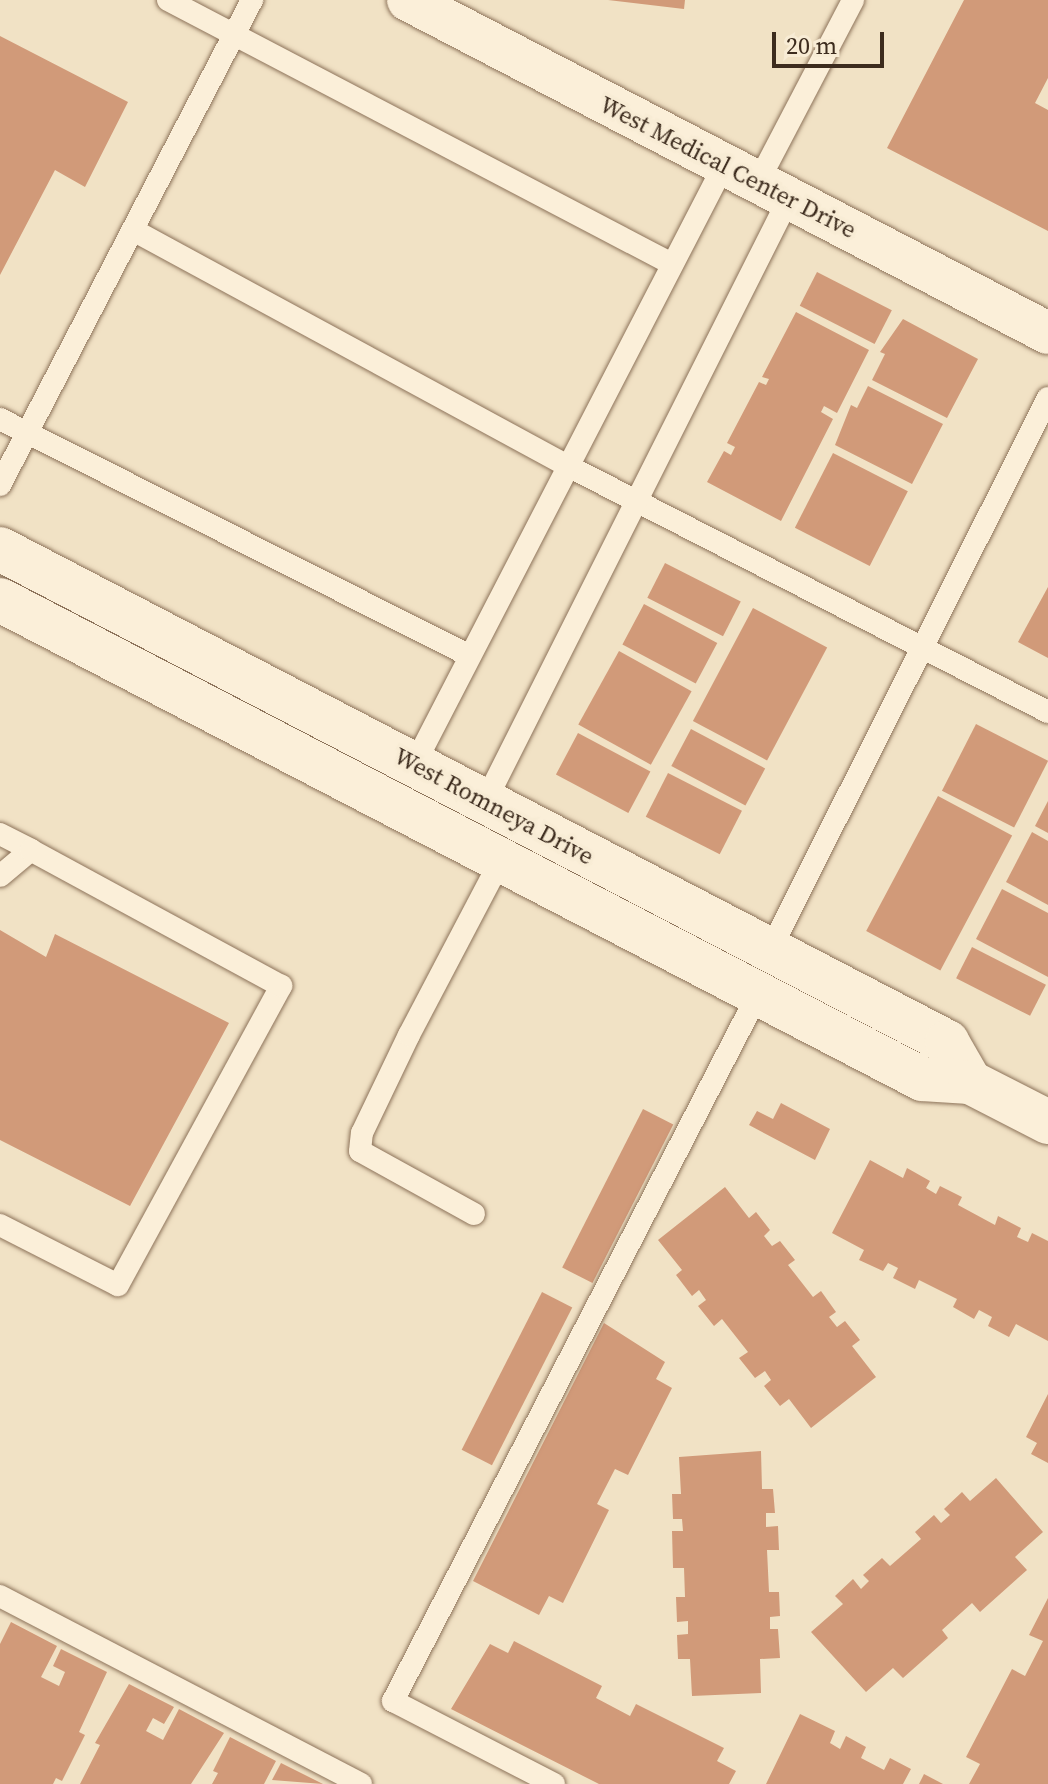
<!DOCTYPE html>
<html>
<head>
<meta charset="utf-8">
<style>
  body { margin:0 }
  #map { position:relative; width:1048px; height:1784px; overflow:hidden; background:#f1e2c5; font-family:"Source Serif 4",serif }
  div>[style] { position:absolute }
  [style*='--x'] { left:calc(var(--x)*1px); top:calc(var(--y)*1px); width:calc(var(--w)*1px); rotate:calc(var(--a)*1deg) }
  .building>* { inset:0; background:#d19a79; transform-origin:0 0 }
  .roads { filter:drop-shadow(0 0 2px #8d735a) drop-shadow(0 0 2px #8d735a) }
  .service>* { height:22px; margin:-11px; padding:0 11px; transform-origin:11px; border-radius:11px; background:#fbefd9 }
  .minor>* { height:42px; margin:-21px; padding:0 21px; transform-origin:21px; border-radius:21px; background:#fbefd9 }
  .tertiary>* { height:44px; margin:-22px; padding:0 22px; transform-origin:22px; border-radius:22px; background:#fbefd9 }
  span { translate:-50% -50%; white-space:nowrap; text-align:center; line-height:1.15; -webkit-text-stroke:7px #f8ecd5; paint-order:stroke }
  .street-label { font-size:24px; color:#3d2c1e }
  .scale { position:absolute; left:772px; top:32px; width:112px; height:36px; box-sizing:border-box; border:4px solid #3d2c1e; border-top:0; padding-left:10px; font-size:24px; line-height:28px; white-space:nowrap; color:#3d2c1e; -webkit-text-stroke:6px #f8ecd5; paint-order:stroke }
</style>
</head>
<body>
<div id="map">
  <div class="building">
    <div style="clip-path:polygon(608px 0,685px 0,684px 9px)"></div>
    <div style="clip-path:polygon(964px 0,1048px 0,1048px 78px,1035px 103px,1048px 110px,1048px 231px,887px 148px)"></div>
    <div style="clip-path:polygon(0 36px,128px 102px,85px 187px,55px 170px,0 275px)"></div>
    <div style="left:817px;top:272px;width:84px;height:38px;rotate:27deg"></div>
    <div style="clip-path:polygon(796px 312px,869px 350px,837px 413px,824px 406px,821px 412px,833px 419px,781px 521px,707px 482px,724px 451px,731px 455px,735px 447px,727px 443px,759px 382px,766px 385px,769px 379px,762px 377px)"></div>
    <div style="clip-path:polygon(903px 319px,978px 359px,947px 418px,872px 380px,885px 354px,880px 352px)"></div>
    <div style="clip-path:polygon(868px 386px,943px 424px,912px 484px,835px 445px,851px 405px,857px 408px)"></div>
    <div style="left:833px;top:453px;width:84px;height:84px;rotate:27deg"></div>
    <div style="left:665px;top:563px;width:85px;height:39px;rotate:27deg"></div>
    <div style="clip-path:polygon(1048px 587px,1048px 658px,1018px 642px)"></div>
    <div style="left:644px;top:604px;width:83px;height:46px;rotate:28deg"></div>
    <div style="left:753px;top:608px;width:84px;height:128px;rotate:28deg"></div>
    <div style="left:619px;top:651px;width:83px;height:84px;rotate:29deg"></div>
    <div style="left:976px;top:724px;width:81px;height:75px;rotate:27deg"></div>
    <div style="left:691px;top:729px;width:84px;height:42px;rotate:28deg"></div>
    <div style="left:578px;top:733px;width:82px;height:47px;rotate:28deg"></div>
    <div style="left:668px;top:773px;width:83px;height:49px;rotate:27deg"></div>
    <div style="left:938px;top:796px;width:84px;height:153px;rotate:28deg"></div>
    <div style="clip-path:polygon(1048px 801px,1048px 833px,1035px 826px)"></div>
    <div style="clip-path:polygon(1032px 832px,1048px 841px,1048px 905px,1006px 882px)"></div>
    <div style="clip-path:polygon(1002px 889px,1048px 913px,1048px 977px,976px 939px)"></div>
    <div style="clip-path:polygon(0 930px,46px 957px,55px 934px,229px 1023px,130px 1206px,0 1140px)"></div>
    <div style="left:972px;top:947px;width:83px;height:35px;rotate:27deg"></div>
    <div style="clip-path:polygon(781px 1103px,830px 1129px,815px 1160px,749px 1125px,757px 1111px,773px 1119px)"></div>
    <div style="left:643px;top:1109px;width:34px;height:178px;rotate:27deg"></div>
    <div style="clip-path:polygon(870px 1160px,903px 1178px,907px 1168px,930px 1181px,926px 1188px,936px 1194px,940px 1186px,962px 1197px,958px 1205px,995px 1225px,998px 1216px,1021px 1228px,1017px 1237px,1028px 1242px,1032px 1233px,1048px 1241px,1048px 1341px,1016px 1324px,1009px 1337px,988px 1326px,992px 1317px,979px 1310px,974px 1319px,953px 1307px,957px 1299px,919px 1280px,915px 1289px,893px 1278px,898px 1268px,888px 1263px,883px 1271px,859px 1260px,864px 1250px,832px 1233px)"></div>
    <div style="clip-path:polygon(725px 1187px,749px 1218px,756px 1212px,770px 1230px,764px 1236px,772px 1246px,780px 1241px,795px 1260px,788px 1265px,813px 1297px,821px 1291px,836px 1312px,829px 1317px,837px 1327px,845px 1321px,860px 1340px,852px 1346px,876px 1377px,811px 1428px,789px 1399px,780px 1406px,764px 1386px,771px 1380px,765px 1371px,755px 1378px,739px 1358px,748px 1352px,722px 1319px,714px 1326px,698px 1306px,706px 1300px,699px 1290px,692px 1296px,676px 1275px,682px 1270px,658px 1240px)"></div>
    <div style="left:542px;top:1292px;width:34px;height:177px;rotate:27deg"></div>
    <div style="clip-path:polygon(604px 1323px,665px 1362px,656px 1379px,672px 1388px,628px 1475px,615px 1469px,597px 1504px,609px 1510px,563px 1603px,549px 1596px,539px 1615px,473px 1581px)"></div>
    <div style="clip-path:polygon(1048px 1394px,1048px 1463px,1031px 1454px,1037px 1443px,1026px 1437px)"></div>
    <div style="clip-path:polygon(761px 1451px,762px 1489px,773px 1489px,775px 1513px,766px 1513px,766px 1527px,778px 1526px,779px 1550px,767px 1550px,769px 1592px,779px 1592px,780px 1616px,770px 1617px,770px 1629px,778px 1629px,780px 1658px,760px 1659px,761px 1693px,692px 1696px,690px 1659px,678px 1659px,677px 1635px,688px 1634px,688px 1621px,677px 1622px,676px 1597px,685px 1597px,684px 1568px,673px 1568px,672px 1531px,683px 1531px,682px 1519px,673px 1519px,672px 1494px,681px 1494px,679px 1457px)"></div>
    <div style="clip-path:polygon(996px 1478px,1043px 1532px,1015px 1557px,1027px 1570px,980px 1612px,972px 1603px,942px 1630px,948px 1638px,903px 1678px,893px 1668px,866px 1692px,811px 1632px,843px 1604px,835px 1596px,853px 1579px,861px 1589px,869px 1581px,863px 1575px,882px 1558px,890px 1566px,921px 1539px,915px 1532px,934px 1515px,941px 1523px,950px 1515px,944px 1509px,962px 1492px,970px 1501px)"></div>
    <div style="clip-path:polygon(1048px 1598px,1048px 1784px,969px 1784px,980px 1764px,966px 1757px,1012px 1669px,1025px 1676px,1043px 1641px,1029px 1635px)"></div>
    <div style="clip-path:polygon(11px 1622px,57px 1646px,41px 1677px,59px 1686px,65px 1672px,53px 1666px,61px 1649px,107px 1672px,79px 1732px,85px 1735px,62px 1781px,56px 1778px,53px 1784px,0 1784px,0 1644px)"></div>
    <div style="clip-path:polygon(514px 1641px,602px 1686px,596px 1698px,630px 1716px,636px 1704px,724px 1748px,717px 1761px,736px 1771px,729px 1784px,599px 1784px,451px 1709px,490px 1644px,508px 1653px)"></div>
    <div style="clip-path:polygon(129px 1684px,174px 1707px,164px 1724px,153px 1718px,146px 1731px,163px 1740px,179px 1709px,224px 1733px,191px 1784px,80px 1784px,100px 1745px,95px 1743px)"></div>
    <div style="clip-path:polygon(800px 1714px,835px 1731px,830px 1743px,840px 1749px,846px 1736px,866px 1747px,861px 1758px,884px 1770px,890px 1758px,911px 1769px,903px 1784px,766px 1784px)"></div>
    <div style="clip-path:polygon(230px 1737px,276px 1761px,264px 1784px,212px 1784px,218px 1773px,213px 1771px)"></div>
    <div style="clip-path:polygon(281px 1763px,323px 1784px,272px 1780px)"></div>
    <div style="clip-path:polygon(924px 1774px,943px 1784px,919px 1784px)"></div>
  </div>
  <div class="roads">
    <div class="service">
      <div style="--x:168;--y:0;--w:569;--a:27.65"></div>
      <div style="--x:758;--y:182;--w:205;--a:-62.4"></div>
      <div style="--x:133;--y:230;--w:495;--a:28.5"></div>
      <div style="--x:568;--y:466;--w:539;--a:27.14"></div>
      <div style="--x:0;--y:419;--w:524;--a:26.76"></div>
      <div style="--x:0;--y:485;--w:547;--a:-62.54"></div>
      <div style="--x:411;--y:771;--w:682;--a:-62.68"></div>
      <div style="--x:482;--y:808;--w:683;--a:-63.28"></div>
      <div style="--x:0;--y:834;--w:35;--a:27"></div>
      <div style="--x:31;--y:850;--w:40;--a:140"></div>
      <div style="--x:770;--y:950;--w:618;--a:-63.27"></div>
      <div style="--x:474;--y:1214;--w:130;--a:-151.1"></div>
      <div style="--x:360;--y:1151;--w:18;--a:-84"></div>
      <div style="--x:362;--y:1133;--w:109;--a:-64.4"></div>
      <div style="--x:409;--y:1035;--w:204;--a:-62.3"></div>
      <div style="--x:0;--y:1225;--w:132;--a:27"></div>
      <div style="--x:118;--y:1285;--w:341;--a:-61.4"></div>
      <div style="--x:281;--y:986;--w:285;--a:-151.5"></div>
      <div style="--x:0;--y:1596;--w:407;--a:27.5"></div>
      <div style="--x:554;--y:1784;--w:181;--a:-152.7"></div>
      <div style="--x:393;--y:1701;--w:796;--a:-62.69"></div>
    </div>
    <div class="minor">
      <div style="--x:408;--y:0;--w:721;--a:27.49"></div>
    </div>
    <div class="tertiary">
      <div style="--x:0;--y:549;--w:1068;--a:27.5"></div>
      <div style="--x:947;--y:1042;--w:46;--a:60.1"></div>
      <div style="--x:0;--y:600;--w:1039;--a:27.45"></div>
      <div style="--x:922;--y:1079;--w:48;--a:3.6"></div>
      <div style="--x:970;--y:1082;--w:88;--a:27.1"></div>
    </div>
  </div>
  <div class="street-label">
    <span style="left:728px;top:167px;rotate:27deg">West Medical Center Drive</span>
    <span style="left:494px;top:806px;rotate:28deg">West Romneya Drive</span>
  </div>
  <div class="scale">20 m</div>
</div>
</body>
</html>
